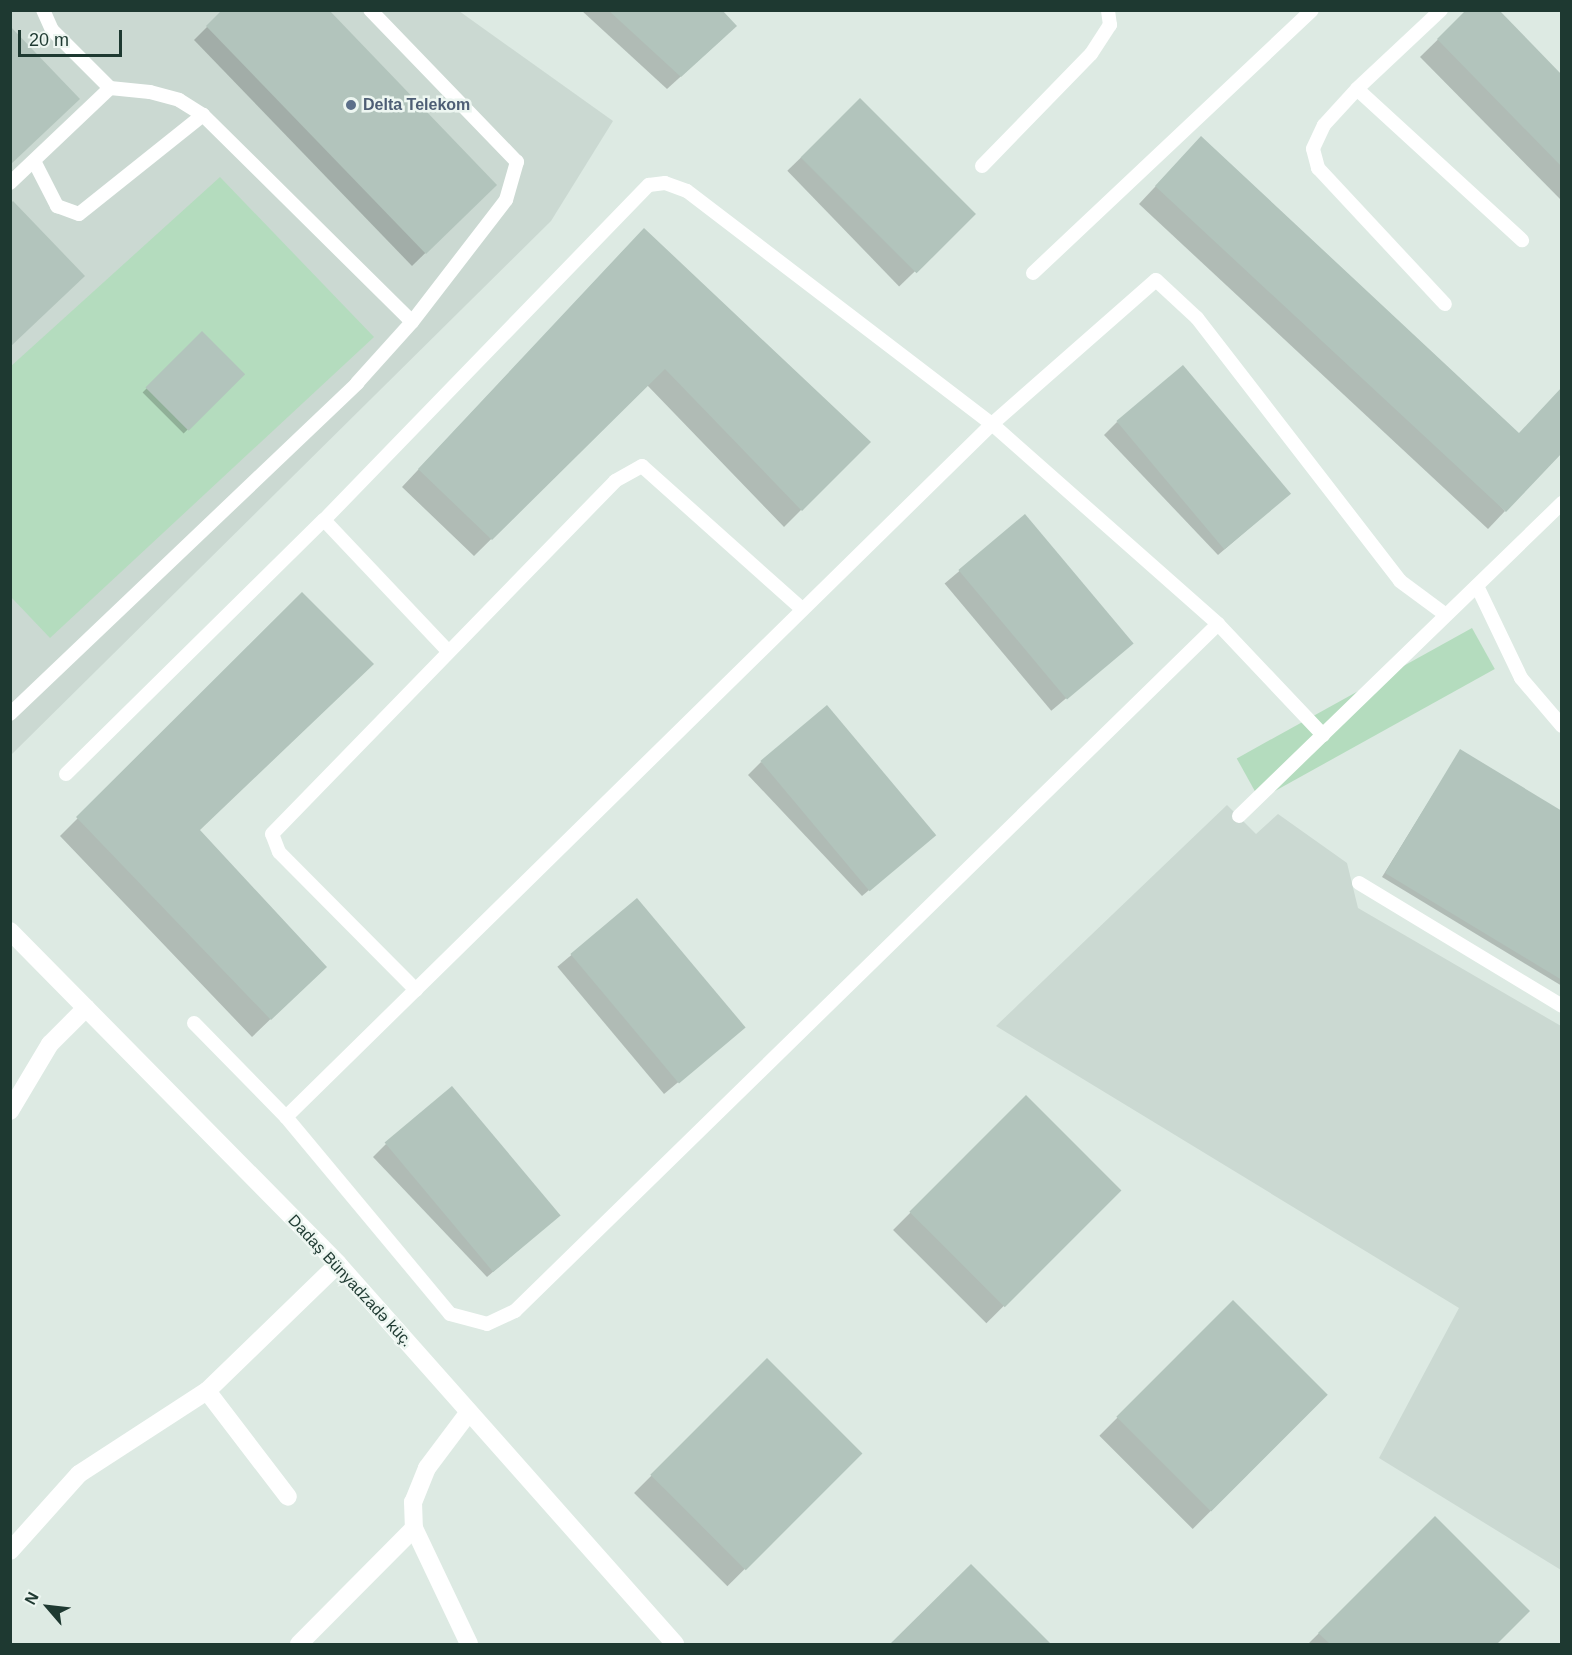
<!DOCTYPE html>
<html>
<head>
<meta charset="utf-8">
<style>
  body { margin:0 }
  #map { position:relative; width:1572px; height:1655px; overflow:hidden; background:#ddeae3; font-family:Helvetica,sans-serif }
  div>[style] { position:absolute }
  [style*='--x'] { left:calc(var(--x)*1px); top:calc(var(--y)*1px); width:calc(var(--w)*1px); rotate:calc(var(--a)*1deg) }
  .built>* { inset:0; background:#cbd9d2 }
  .green>* { inset:0; background:#b4dcbe; transform-origin:0 0 }
  .shadow>* { inset:0; background:#0003; transform-origin:0 0 }
  .building>* { inset:0; background:#b2c4bc; transform-origin:0 0 }
  .service>* { height:14px; margin:-7px; padding:0 7px; transform-origin:7px; border-radius:7px; background:#fff }
  .minor>* { height:18px; margin:-9px; padding:0 9px; transform-origin:9px; border-radius:9px; background:#fff }
  .tertiary>* { height:18px; margin:-9px; padding:0 9px; transform-origin:9px; border-radius:9px; background:#fff }
  .dots>* { width:16px; height:16px; translate:-50% -50%; box-sizing:border-box; border:3px solid #edf6f1; border-radius:50% }
  span { translate:-50% -50%; white-space:nowrap; text-align:center; line-height:1.15; -webkit-text-stroke:5px #edf6f1; paint-order:stroke }
  .service-label { font-size:16px; color:#4e5e75; font-weight:700 }
  .left { translate:0 -50%; text-align:left }
  .street-label { font-size:16px; color:#1e3931 }
  .frame { position:absolute; inset:0; border:12px solid #1e3931; pointer-events:none }
  .north { position:absolute; left:18px; top:1577px; width:60px; height:60px; -webkit-text-stroke:4px #edf6f1; paint-order:stroke; rotate:298deg; font-size:16px; font-weight:700; line-height:24px; text-align:center; color:#1e3931 }
  .north::after { content:''; display:block; margin:auto; width:21px; height:27px; background:#1e3931; clip-path:polygon(50% 0,100% 100%,50% 72%,0 100%) }
  .scale { position:absolute; left:18px; top:30px; width:104px; height:27px; box-sizing:border-box; border:3px solid #1e3931; border-top:0; padding-left:8px; font-size:18px; line-height:21px; white-space:nowrap; color:#1e3931; -webkit-text-stroke:4px #edf6f1; paint-order:stroke }
</style>
</head>
<body>
<div id="map">
  <div class="built">
    <div style="clip-path:polygon(11px 11px,459px 11px,613px 121px,551px 221px,11px 755px)"></div>
    <div style="clip-path:polygon(1227px 805px,1256px 834px,1278px 814px,1347px 863px,1358px 908px,1561px 1026px,1561px 1570px,1379px 1458px,1459px 1308px,996px 1026px)"></div>
  </div>
  <div class="green">
    <div style="clip-path:polygon(220px 177px,374px 337px,50px 638px,11px 597px,10px 367px)"></div>
    <div style="left:1472px;top:628px;width:47px;height:269px;rotate:61deg"></div>
  </div>
  <div class="shadow">
    <div style="clip-path:polygon(224px 10px,495px 185px,412px 266px,194px 40px)"></div>
    <div style="clip-path:polygon(581px 10px,719px 10px,722px 39px,667px 89px)"></div>
    <div style="clip-path:polygon(1468px 10px,1562px 77px,1562px 201px,1420px 57px)"></div>
    <div style="left:847px;top:113px;width:161px;height:83px;rotate:46deg"></div>
    <div style="clip-path:polygon(1184px 156px,1505px 511px,1488px 529px,1139px 204px)"></div>
    <div style="clip-path:polygon(627px 247px,869px 442px,784px 527px,647px 385px,474px 556px,402px 487px)"></div>
    <div style="left:202px;top:333px;width:58px;height:84px;rotate:45deg"></div>
    <div style="clip-path:polygon(1117px 422px,1290px 493px,1218px 555px,1104px 435px)"></div>
    <div style="left:1025px;top:516px;width:166px;height:105px;rotate:50deg"></div>
    <div style="clip-path:polygon(302px 594px,199px 831px,307px 984px,252px 1037px,60px 836px)"></div>
    <div style="clip-path:polygon(1460px 751px,1562px 813px,1562px 986px,1382px 877px)"></div>
    <div style="clip-path:polygon(761px 762px,935px 834px,862px 896px,748px 775px)"></div>
    <div style="left:637px;top:900px;width:166px;height:104px;rotate:50deg"></div>
    <div style="left:1026px;top:1097px;width:132px;height:188px;rotate:45deg"></div>
    <div style="clip-path:polygon(386px 1144px,559px 1215px,487px 1277px,373px 1157px)"></div>
    <div style="left:1233px;top:1302px;width:132px;height:189px;rotate:45deg"></div>
    <div style="left:767px;top:1360px;width:132px;height:188px;rotate:45deg"></div>
    <div style="clip-path:polygon(1435px 1518px,1528px 1611px,1495px 1644px,1308px 1644px)"></div>
    <div style="clip-path:polygon(971px 1567px,1049px 1644px,892px 1644px)"></div>
  </div>
  <div class="building">
    <div style="clip-path:polygon(222px 10px,329px 10px,497px 185px,426px 254px,206px 26px)"></div>
    <div style="clip-path:polygon(608px 10px,722px 10px,737px 26px,681px 77px)"></div>
    <div style="clip-path:polygon(1466px 10px,1499px 10px,1562px 75px,1562px 167px,1437px 39px)"></div>
    <div style="clip-path:polygon(10px 26px,80px 99px,10px 165px)"></div>
    <div style="left:860px;top:98px;width:164px;height:84px;rotate:45deg"></div>
    <div style="clip-path:polygon(1201px 136px,1519px 433px,1562px 387px,1562px 453px,1506px 512px,1155px 186px)"></div>
    <div style="clip-path:polygon(13px 201px,85px 276px,10px 347px,10px 204px)"></div>
    <div style="clip-path:polygon(644px 228px,871px 442px,802px 511px,665px 369px,492px 540px,418px 469px)"></div>
    <div style="left:202px;top:331px;width:61px;height:80px;rotate:45deg"></div>
    <div style="left:1183px;top:365px;width:168px;height:87px;rotate:50deg"></div>
    <div style="left:1025px;top:514px;width:169px;height:87px;rotate:50deg"></div>
    <div style="clip-path:polygon(302px 592px,374px 664px,200px 830px,327px 967px,271px 1020px,76px 817px)"></div>
    <div style="left:827px;top:705px;width:170px;height:87px;rotate:50deg"></div>
    <div style="clip-path:polygon(1460px 749px,1562px 811px,1562px 980px,1385px 873px)"></div>
    <div style="left:637px;top:898px;width:169px;height:87px;rotate:50deg"></div>
    <div style="left:452px;top:1086px;width:169px;height:88px;rotate:50deg"></div>
    <div style="left:1026px;top:1095px;width:135px;height:165px;rotate:45deg"></div>
    <div style="left:1233px;top:1300px;width:134px;height:165px;rotate:45deg"></div>
    <div style="left:767px;top:1358px;width:135px;height:165px;rotate:45deg"></div>
    <div style="clip-path:polygon(1435px 1516px,1530px 1611px,1497px 1644px,1330px 1644px,1318px 1633px)"></div>
    <div style="clip-path:polygon(971px 1564px,1051px 1644px,890px 1644px)"></div>
  </div>
  <div class="service">
    <div style="--x:1441;--y:10;--w:115;--a:136.8"></div>
    <div style="--x:1357;--y:89;--w:49;--a:132.5"></div>
    <div style="--x:1324;--y:125;--w:26;--a:115"></div>
    <div style="--x:1313;--y:149;--w:20;--a:75"></div>
    <div style="--x:1318;--y:168;--w:186;--a:47"></div>
    <div style="--x:110;--y:88;--w:40;--a:5.7"></div>
    <div style="--x:150;--y:92;--w:30;--a:15"></div>
    <div style="--x:179;--y:100;--w:28;--a:32"></div>
    <div style="--x:203;--y:115;--w:294;--a:44.7"></div>
    <div style="--x:1357;--y:89;--w:224;--a:42.5"></div>
    <div style="--x:34;--y:161;--w:51;--a:62.9"></div>
    <div style="--x:57;--y:206;--w:23;--a:20"></div>
    <div style="--x:79;--y:214;--w:159;--a:-38.6"></div>
    <div style="--x:982;--y:166;--w:156;--a:-45.8"></div>
    <div style="--x:1091;--y:54;--w:35;--a:-57"></div>
    <div style="--x:1110;--y:25;--w:15;--a:-98"></div>
    <div style="--x:10;--y:183;--w:138;--a:-43.5"></div>
    <div style="--x:110;--y:88;--w:82;--a:-135"></div>
    <div style="--x:52;--y:30;--w:22;--a:-114"></div>
    <div style="--x:1033;--y:273;--w:383;--a:-43.3"></div>
    <div style="--x:324;--y:520;--w:180;--a:46.6"></div>
    <div style="--x:1477;--y:586;--w:102;--a:64.4"></div>
    <div style="--x:1521;--y:678;--w:63;--a:49.5"></div>
    <div style="--x:10;--y:714;--w:480;--a:-43.6"></div>
    <div style="--x:357;--y:383;--w:82;--a:-48"></div>
    <div style="--x:412;--y:322;--w:154;--a:-52.4"></div>
    <div style="--x:506;--y:200;--w:40;--a:-74"></div>
    <div style="--x:517;--y:162;--w:211;--a:-134"></div>
    <div style="--x:66;--y:774;--w:362;--a:-44.6"></div>
    <div style="--x:324;--y:520;--w:467;--a:-45.9"></div>
    <div style="--x:649;--y:185;--w:16;--a:-7"></div>
    <div style="--x:665;--y:183;--w:23;--a:20"></div>
    <div style="--x:687;--y:191;--w:384;--a:37.4"></div>
    <div style="--x:992;--y:424;--w:302;--a:41.5"></div>
    <div style="--x:1239;--y:816;--w:450;--a:-44.1"></div>
    <div style="--x:1359;--y:883;--w:237;--a:31.2"></div>
    <div style="--x:416;--y:990;--w:194;--a:-134.8"></div>
    <div style="--x:279;--y:852;--w:19;--a:-111"></div>
    <div style="--x:272;--y:834;--w:492;--a:-45.8"></div>
    <div style="--x:615;--y:481;--w:31;--a:-29"></div>
    <div style="--x:642;--y:466;--w:215;--a:41.8"></div>
    <div style="--x:194;--y:1023;--w:132;--a:45.6"></div>
    <div style="--x:286;--y:1117;--w:256;--a:50.2"></div>
    <div style="--x:450;--y:1314;--w:38;--a:15"></div>
    <div style="--x:487;--y:1324;--w:31;--a:-25"></div>
    <div style="--x:515;--y:1311;--w:983;--a:-44.34"></div>
    <div style="--x:1218;--y:624;--w:153;--a:46.6"></div>
    <div style="--x:286;--y:1117;--w:989;--a:-44.47"></div>
    <div style="--x:992;--y:424;--w:218;--a:-41.3"></div>
    <div style="--x:1156;--y:280;--w:56;--a:42.8"></div>
    <div style="--x:1197;--y:318;--w:332;--a:52.3"></div>
    <div style="--x:1400;--y:581;--w:57;--a:36.5"></div>
  </div>
  <div class="minor">
    <div style="--x:10;--y:1111;--w:78;--a:-59.2"></div>
    <div style="--x:50;--y:1044;--w:51;--a:-45"></div>
    <div style="--x:207;--y:1391;--w:133;--a:52.6"></div>
    <div style="--x:469;--y:1412;--w:70;--a:126.9"></div>
    <div style="--x:427;--y:1468;--w:37;--a:112"></div>
    <div style="--x:413;--y:1502;--w:26;--a:88"></div>
    <div style="--x:414;--y:1528;--w:128;--a:64.6"></div>
    <div style="--x:10;--y:1551;--w:103;--a:-48.1"></div>
    <div style="--x:79;--y:1474;--w:153;--a:-33"></div>
    <div style="--x:207;--y:1391;--w:182;--a:-44.1"></div>
    <div style="--x:299;--y:1644;--w:163;--a:-45.2"></div>
  </div>
  <div class="tertiary">
    <div style="--x:10;--y:931;--w:467;--a:45.4"></div>
    <div style="--x:338;--y:1264;--w:508;--a:48.43"></div>
  </div>
  <div class="dots">
    <div style="left:351px;top:105px;background:#5c6f8a"></div>
  </div>
  <div class="service-label">
    <span class="left" style="left:363px;top:105px">Delta Telekom</span>
  </div>
  <div class="street-label">
    <span style="left:350px;top:1281px;rotate:47deg">Dadaş Bünyadzadə küç.</span>
  </div>
  <div class="frame"></div>
  <div class="north">N</div>
  <div class="scale">20 m</div>
</div>
</body>
</html>
